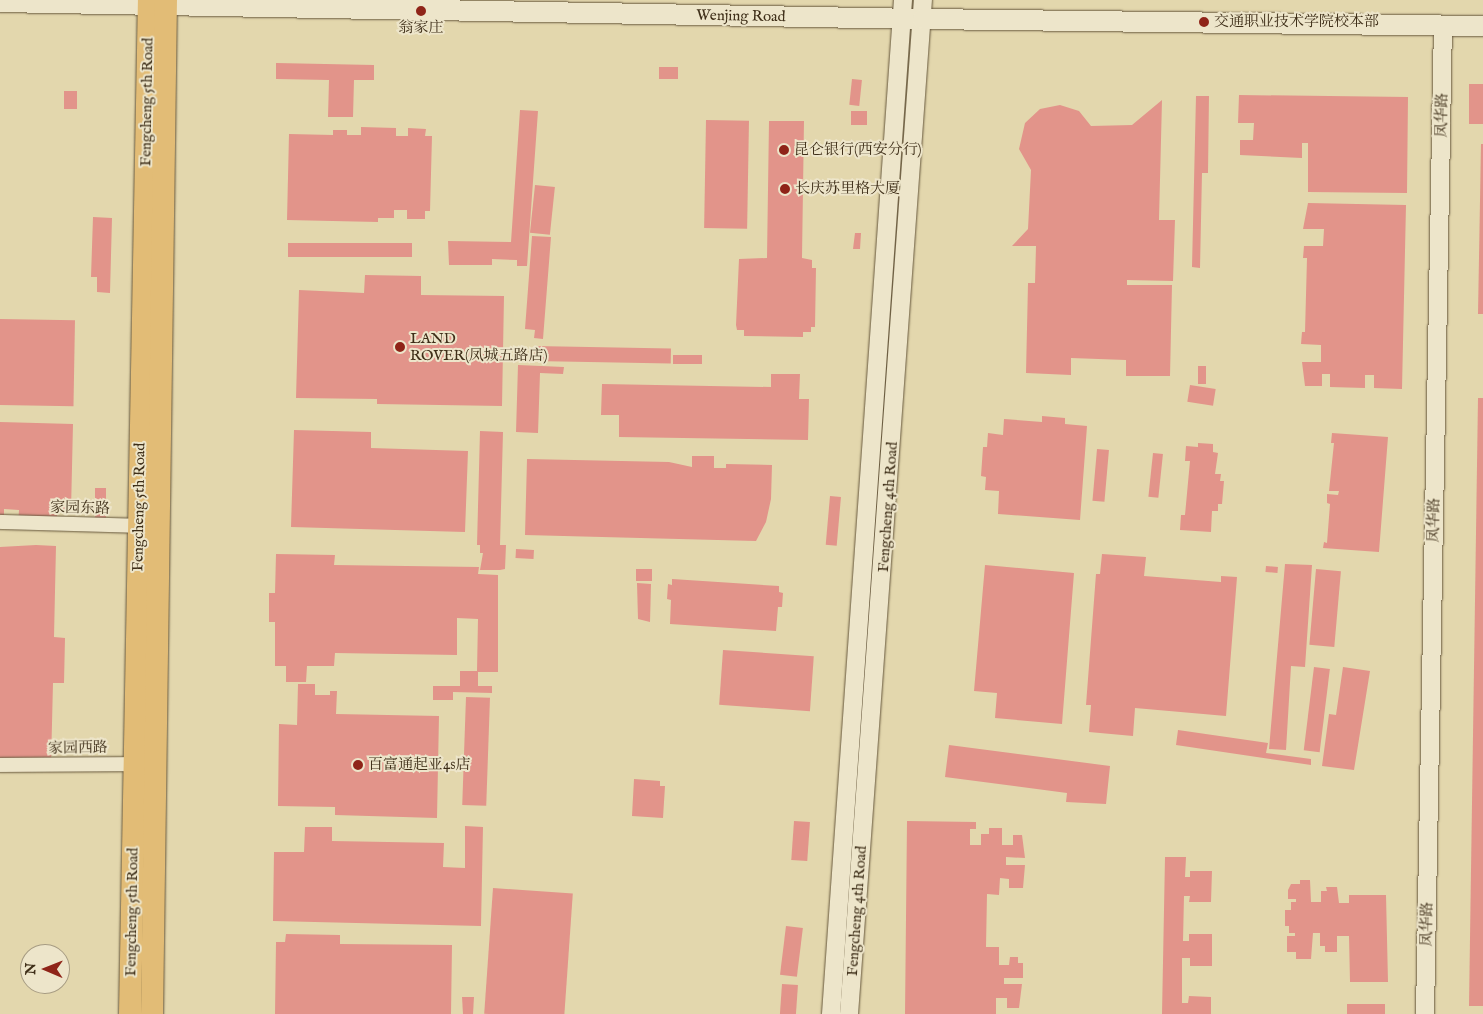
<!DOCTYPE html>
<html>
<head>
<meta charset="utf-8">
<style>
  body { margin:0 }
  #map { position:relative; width:1483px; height:1014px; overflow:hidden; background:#e3d7ad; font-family:"IM FELL English","Noto Serif SC",serif }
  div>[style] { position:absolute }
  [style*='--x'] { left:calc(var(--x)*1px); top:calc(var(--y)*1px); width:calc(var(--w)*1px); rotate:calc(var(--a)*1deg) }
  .building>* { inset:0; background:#e2948a; transform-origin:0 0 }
  .roads { filter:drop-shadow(0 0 1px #67583d) drop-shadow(0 0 1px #67583d) }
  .minor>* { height:14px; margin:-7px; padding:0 7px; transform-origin:7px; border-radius:7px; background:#ede5ca }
  .tertiary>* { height:18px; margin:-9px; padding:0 9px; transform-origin:9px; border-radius:9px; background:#ede5ca }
  .secondary>* { height:20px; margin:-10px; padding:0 10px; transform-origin:10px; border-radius:10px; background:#ede5ca }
  .primary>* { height:22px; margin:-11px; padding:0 11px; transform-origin:11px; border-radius:11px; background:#e2bc76 }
  .dots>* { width:14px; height:14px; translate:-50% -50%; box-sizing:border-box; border:2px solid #ede5ca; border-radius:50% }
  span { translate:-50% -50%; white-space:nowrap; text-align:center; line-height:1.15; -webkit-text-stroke:4px #ede5ca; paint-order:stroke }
  .street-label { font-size:15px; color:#3e2e18 }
  .poi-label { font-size:15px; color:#3e2e18 }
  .left { translate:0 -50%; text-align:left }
  .north { position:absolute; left:20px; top:944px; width:50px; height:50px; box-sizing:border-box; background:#ede5ca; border:1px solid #a79c83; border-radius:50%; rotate:271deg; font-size:14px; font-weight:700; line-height:20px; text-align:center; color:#3e2e18 }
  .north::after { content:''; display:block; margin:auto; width:18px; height:22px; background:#8f2418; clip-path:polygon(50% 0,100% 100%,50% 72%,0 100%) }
</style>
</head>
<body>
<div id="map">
  <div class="building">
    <div style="clip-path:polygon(276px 63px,374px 65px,374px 80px,354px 80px,353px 117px,328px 117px,329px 80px,276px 79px)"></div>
    <div style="left:659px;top:67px;width:19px;height:12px"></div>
    <div style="left:852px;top:79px;width:10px;height:26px;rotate:6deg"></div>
    <div style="left:1469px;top:84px;width:14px;height:40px"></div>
    <div style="left:64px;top:91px;width:13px;height:18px"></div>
    <div style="clip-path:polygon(1239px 95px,1408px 97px,1407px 193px,1308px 192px,1308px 143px,1302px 143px,1302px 158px,1240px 155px,1240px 140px,1253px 140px,1254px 123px,1238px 123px)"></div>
    <div style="clip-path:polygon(1196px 96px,1209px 96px,1208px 173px,1202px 173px,1200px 268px,1192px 267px)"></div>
    <div style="clip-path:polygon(1162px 100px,1159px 220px,1175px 220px,1173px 281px,1127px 280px,1127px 285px,1172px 285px,1170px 376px,1126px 376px,1126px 360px,1071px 358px,1071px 375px,1026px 373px,1028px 283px,1035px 283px,1036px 246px,1012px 246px,1028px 229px,1031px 170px,1019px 149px,1025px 123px,1040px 109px,1060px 105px,1079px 111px,1091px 126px,1132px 125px)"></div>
    <div style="clip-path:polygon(520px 110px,538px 111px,527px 266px,517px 266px,517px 260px,492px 259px,492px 265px,449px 265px,448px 241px,511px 242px)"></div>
    <div style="left:851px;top:111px;width:16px;height:14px"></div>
    <div style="left:706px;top:120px;width:43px;height:108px;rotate:1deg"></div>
    <div style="clip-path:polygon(769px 121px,804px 121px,802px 258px,812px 260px,812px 268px,816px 268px,815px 327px,811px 327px,811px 332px,803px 332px,803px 337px,744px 336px,744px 330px,737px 330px,736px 325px,739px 259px,767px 258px)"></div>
    <div style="clip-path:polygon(361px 127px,396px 128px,396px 136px,408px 136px,408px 128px,426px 129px,425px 136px,432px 136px,430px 211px,425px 211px,425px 219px,407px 219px,407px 210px,394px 210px,394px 218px,378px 218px,378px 222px,287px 220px,289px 134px,333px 135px,333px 130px,347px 130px,347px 135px,361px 135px)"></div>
    <div style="clip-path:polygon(1481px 144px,1483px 144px,1483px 314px,1478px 314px)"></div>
    <div style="left:535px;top:185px;width:20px;height:48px;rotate:6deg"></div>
    <div style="clip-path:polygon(1308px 203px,1406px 205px,1402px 389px,1374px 388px,1374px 375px,1365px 375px,1365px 388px,1330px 387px,1330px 374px,1322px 374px,1322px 386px,1305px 386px,1302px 362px,1321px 362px,1321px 345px,1301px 344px,1302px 332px,1305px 332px,1307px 258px,1303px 258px,1304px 246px,1323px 246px,1324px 229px,1303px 229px)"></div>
    <div style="clip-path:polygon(93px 217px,112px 218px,110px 293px,97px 292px,97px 277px,91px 277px)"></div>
    <div style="clip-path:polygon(855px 233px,861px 233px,860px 249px,853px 249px)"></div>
    <div style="clip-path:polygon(532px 236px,551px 237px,543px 339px,534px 338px,535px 330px,525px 329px)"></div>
    <div style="left:288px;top:243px;width:124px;height:14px"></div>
    <div style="clip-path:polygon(365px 275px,421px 276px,421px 295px,504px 296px,502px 406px,377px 404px,377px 399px,296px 398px,299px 290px,364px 293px)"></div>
    <div style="left:0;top:319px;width:75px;height:86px;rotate:1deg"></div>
    <div style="left:534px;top:346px;width:137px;height:15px;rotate:1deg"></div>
    <div style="left:673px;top:355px;width:29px;height:9px"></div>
    <div style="clip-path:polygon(518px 365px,564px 367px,563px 374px,540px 373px,538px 433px,516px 432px)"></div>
    <div style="left:1198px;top:366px;width:8px;height:18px"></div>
    <div style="clip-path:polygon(771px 374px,800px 374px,799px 399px,809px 399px,808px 440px,619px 437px,619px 415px,601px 415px,602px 384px,771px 387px)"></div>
    <div style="left:1190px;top:385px;width:26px;height:17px;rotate:9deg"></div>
    <div style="clip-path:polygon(1478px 398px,1483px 398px,1483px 1006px,1469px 1006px)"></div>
    <div style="clip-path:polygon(1042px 416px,1065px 418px,1065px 424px,1087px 426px,1080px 520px,998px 514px,999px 491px,985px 490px,986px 477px,981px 476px,983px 447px,987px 447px,988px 433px,1003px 435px,1004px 419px,1042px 422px)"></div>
    <div style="clip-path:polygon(0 422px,73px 424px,71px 511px,57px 510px,57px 527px,18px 526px,19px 510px,4px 509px,4px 517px,0 517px)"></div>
    <div style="clip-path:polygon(294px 430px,371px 432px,371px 448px,468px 451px,465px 532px,291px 527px)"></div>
    <div style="clip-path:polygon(480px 431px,503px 432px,500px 545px,506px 545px,505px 569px,500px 570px,480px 570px,483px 553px,480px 553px,480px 545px,477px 545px)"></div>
    <div style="clip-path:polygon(1332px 433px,1388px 437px,1379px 552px,1323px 548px,1324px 542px,1327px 543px,1330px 504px,1327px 503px,1327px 494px,1338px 495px,1339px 491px,1329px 491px,1334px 443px,1331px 443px)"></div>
    <div style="clip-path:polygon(1198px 443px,1213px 444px,1213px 452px,1218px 453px,1215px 474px,1221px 474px,1220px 481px,1224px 481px,1222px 504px,1218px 504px,1218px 511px,1212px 511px,1211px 532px,1180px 530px,1181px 515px,1185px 515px,1190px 461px,1185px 461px,1186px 446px,1198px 447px)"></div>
    <div style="left:1097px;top:449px;width:12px;height:52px;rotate:5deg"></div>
    <div style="left:1153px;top:453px;width:10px;height:44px;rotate:6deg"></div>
    <div style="clip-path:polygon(692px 456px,714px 456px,714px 468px,726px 468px,726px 464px,772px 465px,771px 499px,766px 522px,756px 541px,525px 535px,527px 459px,669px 462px,692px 467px)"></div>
    <div style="left:95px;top:488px;width:11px;height:38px"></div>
    <div style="left:830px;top:496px;width:11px;height:49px;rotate:5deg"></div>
    <div style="clip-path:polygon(36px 545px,56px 546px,54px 637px,65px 638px,64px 683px,53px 683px,51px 764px,31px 763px,31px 772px,7px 772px,0 763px,0 547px)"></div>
    <div style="left:516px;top:549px;width:18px;height:9px;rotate:3deg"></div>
    <div style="clip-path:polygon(276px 554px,335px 555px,334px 565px,479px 567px,478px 574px,498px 575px,498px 672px,478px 672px,478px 686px,492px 686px,492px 693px,453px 692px,453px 700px,433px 700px,433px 686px,460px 686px,460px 671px,477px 671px,478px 619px,457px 618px,457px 655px,335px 653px,334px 666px,307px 666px,306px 682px,286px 682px,286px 666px,275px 666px,275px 622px,269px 622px,269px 593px,275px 593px)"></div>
    <div style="clip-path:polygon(1102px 554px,1146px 557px,1144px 576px,1221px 582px,1221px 576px,1237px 577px,1226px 716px,1135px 708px,1133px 736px,1089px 732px,1091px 705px,1086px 705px,1096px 574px,1100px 574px)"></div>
    <div style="clip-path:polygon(1285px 564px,1312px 565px,1305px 667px,1291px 666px,1286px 750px,1269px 749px)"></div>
    <div style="clip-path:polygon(985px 565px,1074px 573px,1062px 724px,995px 718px,997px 693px,974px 691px)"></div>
    <div style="left:1266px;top:566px;width:12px;height:6px;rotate:5deg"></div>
    <div style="left:636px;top:569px;width:16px;height:12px"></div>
    <div style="left:1316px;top:569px;width:25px;height:76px;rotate:5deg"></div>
    <div style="clip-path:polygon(672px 579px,779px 586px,779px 592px,783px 593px,782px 607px,778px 607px,776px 631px,670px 624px,671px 600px,667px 599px,668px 584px,672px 585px)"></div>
    <div style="clip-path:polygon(637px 583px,651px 584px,650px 622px,638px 619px)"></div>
    <div style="left:723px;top:650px;width:91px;height:55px;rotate:4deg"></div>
    <div style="left:1314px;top:667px;width:16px;height:84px;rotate:7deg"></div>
    <div style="clip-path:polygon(1343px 667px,1370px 671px,1354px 770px,1322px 766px,1329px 714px,1336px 715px)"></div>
    <div style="clip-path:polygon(298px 684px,315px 684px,315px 695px,330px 695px,330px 691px,337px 691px,336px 714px,439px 716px,437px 818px,335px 815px,335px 807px,278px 806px,279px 724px,297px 725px)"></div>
    <div style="left:466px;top:697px;width:24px;height:108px;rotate:2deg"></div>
    <div style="clip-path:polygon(1178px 730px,1268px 743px,1266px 753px,1311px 759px,1311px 765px,1176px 745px)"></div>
    <div style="clip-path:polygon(949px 745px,1110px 766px,1106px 804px,1066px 802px,1067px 793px,945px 777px)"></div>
    <div style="clip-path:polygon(634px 779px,660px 781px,660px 786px,665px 786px,663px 818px,632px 816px)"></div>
    <div style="left:794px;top:821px;width:16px;height:39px;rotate:4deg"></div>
    <div style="clip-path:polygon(907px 821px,976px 822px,976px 829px,970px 829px,970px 845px,981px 845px,981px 834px,989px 834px,989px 828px,1002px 828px,1002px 845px,1013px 845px,1013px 835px,1022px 835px,1025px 858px,1006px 857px,1006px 865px,1025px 865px,1023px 888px,1009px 888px,1009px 879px,1000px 878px,999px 895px,987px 894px,986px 947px,999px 947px,999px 965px,1009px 965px,1010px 957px,1018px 957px,1018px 963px,1023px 963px,1023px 978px,1004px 978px,1004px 984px,1022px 984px,1019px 1008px,1007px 1008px,1007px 998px,996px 998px,996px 1014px,905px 1014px)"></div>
    <div style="clip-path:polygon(465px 826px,483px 827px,481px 926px,273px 921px,274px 852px,304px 852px,305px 827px,332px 827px,332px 841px,444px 843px,443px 867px,465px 868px)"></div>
    <div style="clip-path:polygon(1165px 857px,1186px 857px,1185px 877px,1190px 877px,1190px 871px,1212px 871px,1211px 902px,1189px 902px,1190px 896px,1184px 896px,1183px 941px,1189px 941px,1189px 934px,1212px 934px,1212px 966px,1190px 966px,1190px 958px,1182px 958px,1182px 1003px,1188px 1003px,1189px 996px,1211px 997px,1211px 1014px,1162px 1014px)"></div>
    <div style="clip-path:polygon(1300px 880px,1310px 880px,1311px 902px,1321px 902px,1321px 891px,1327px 891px,1326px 887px,1337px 887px,1339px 903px,1349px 903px,1349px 895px,1386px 895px,1388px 982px,1350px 982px,1349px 936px,1337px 936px,1337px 952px,1325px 952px,1325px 946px,1320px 946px,1320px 933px,1313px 933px,1311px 959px,1296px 959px,1296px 952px,1287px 952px,1287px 936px,1295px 936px,1295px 933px,1289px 933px,1289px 926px,1285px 926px,1285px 910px,1291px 910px,1291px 902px,1296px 902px,1296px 899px,1288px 899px,1288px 890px,1291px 884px,1300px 884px)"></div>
    <div style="left:493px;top:888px;width:80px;height:126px;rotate:4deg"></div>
    <div style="left:786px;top:926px;width:17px;height:49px;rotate:7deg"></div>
    <div style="clip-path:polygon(286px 934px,340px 935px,340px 944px,452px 945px,451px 1014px,275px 1014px,276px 942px,285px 942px)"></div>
    <div style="left:782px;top:984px;width:16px;height:30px;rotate:4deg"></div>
    <div style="clip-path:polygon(462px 997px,474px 997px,473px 1014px,463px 1014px)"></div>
    <div style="left:1347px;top:1004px;width:38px;height:10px"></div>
  </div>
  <div class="roads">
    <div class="minor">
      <div style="--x:0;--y:522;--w:146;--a:1.6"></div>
      <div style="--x:0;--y:765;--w:141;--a:-0.4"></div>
    </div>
    <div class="tertiary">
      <div style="--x:831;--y:1014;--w:1017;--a:-85.94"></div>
      <div style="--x:849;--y:1014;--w:1017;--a:-85.83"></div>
      <div style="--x:1425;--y:1014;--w:989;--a:-88.96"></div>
    </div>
    <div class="secondary">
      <div style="--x:0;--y:2;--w:923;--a:1.06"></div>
      <div style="--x:923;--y:19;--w:560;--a:0.72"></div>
    </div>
    <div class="primary">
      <div style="--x:130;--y:1014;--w:1014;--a:-88.93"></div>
      <div style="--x:152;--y:1014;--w:1014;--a:-89.21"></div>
    </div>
  </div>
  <div class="dots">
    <div style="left:421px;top:11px;background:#8f2418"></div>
    <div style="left:1204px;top:22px;background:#8f2418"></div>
    <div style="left:784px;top:150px;background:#8f2418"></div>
    <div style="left:785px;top:189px;background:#8f2418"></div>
    <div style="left:400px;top:347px;background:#8f2418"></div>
    <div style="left:358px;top:765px;background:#8f2418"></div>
  </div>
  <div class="street-label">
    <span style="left:741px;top:16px;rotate:1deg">Wenjing Road</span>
    <span style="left:147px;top:102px;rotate:-89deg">Fengcheng 5th Road</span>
    <span style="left:1442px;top:115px;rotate:-89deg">凤华路</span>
    <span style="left:139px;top:507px;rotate:-89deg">Fengcheng 5th Road</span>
    <span style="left:888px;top:507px;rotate:-86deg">Fengcheng 4th Road</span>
    <span style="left:80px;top:508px;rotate:1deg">家园东路</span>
    <span style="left:1434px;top:520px;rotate:-89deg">凤华路</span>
    <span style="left:78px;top:748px;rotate:-1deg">家园西路</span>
    <span style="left:857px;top:911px;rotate:-86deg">Fengcheng 4th Road</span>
    <span style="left:132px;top:912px;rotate:-89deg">Fengcheng 5th Road</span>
    <span style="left:1427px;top:924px;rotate:-89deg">凤华路</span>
  </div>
  <div class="poi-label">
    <span class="left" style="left:1214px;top:22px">交通职业技术学院校本部</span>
    <span style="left:421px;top:28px">翁家庄</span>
    <span class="left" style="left:794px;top:150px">昆仑银行(西安分行)</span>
    <span class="left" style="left:795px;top:189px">长庆苏里格大厦</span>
    <span class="left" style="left:410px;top:347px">LAND<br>ROVER(凤城五路店)</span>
    <span class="left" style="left:368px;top:765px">百富通起亚4s店</span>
  </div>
  <div class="north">N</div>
</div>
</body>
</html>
